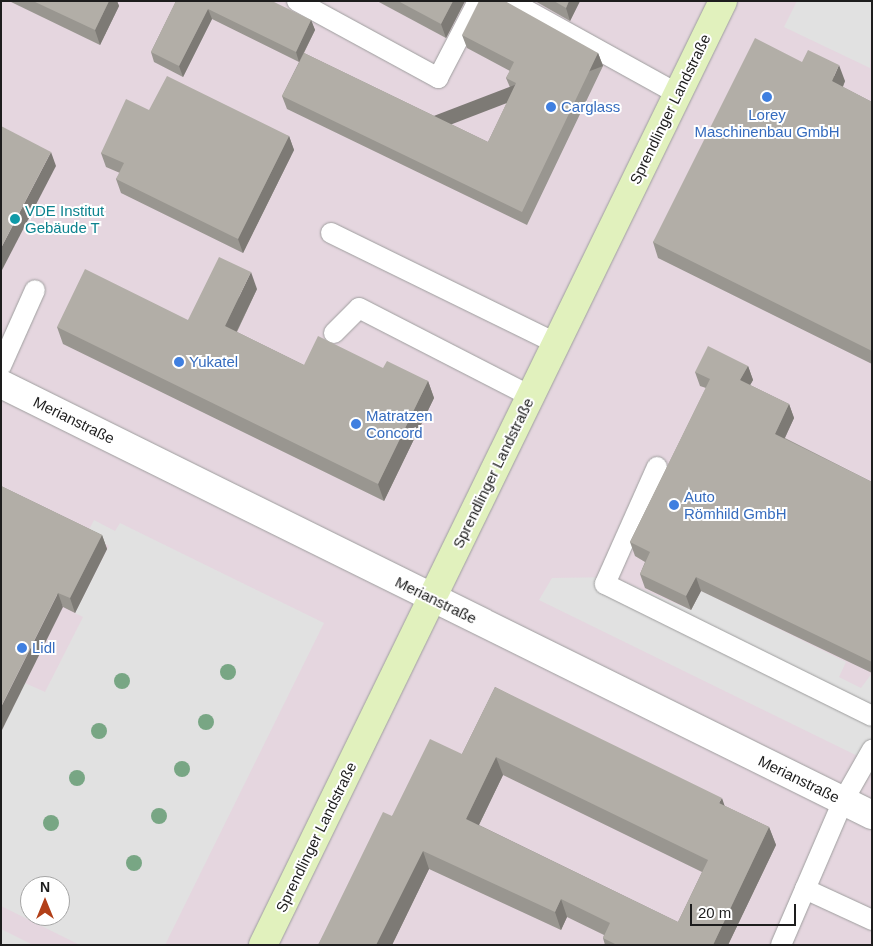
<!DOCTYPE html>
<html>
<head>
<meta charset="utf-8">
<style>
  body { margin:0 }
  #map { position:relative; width:873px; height:946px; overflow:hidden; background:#edece4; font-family:Helvetica,sans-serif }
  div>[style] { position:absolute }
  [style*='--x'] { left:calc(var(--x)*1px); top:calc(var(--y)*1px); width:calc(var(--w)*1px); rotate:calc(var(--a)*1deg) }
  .industrial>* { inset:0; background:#e5d6df }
  .parking>* { inset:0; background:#e1e1e1 }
  .roads { filter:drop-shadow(0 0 1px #9e9e9e) drop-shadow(0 0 1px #9e9e9e) }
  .lane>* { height:20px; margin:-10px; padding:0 10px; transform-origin:10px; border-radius:10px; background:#fff }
  .street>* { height:28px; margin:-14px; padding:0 14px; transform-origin:14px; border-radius:14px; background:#fff }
  .secondary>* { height:28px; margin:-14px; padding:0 14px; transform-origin:14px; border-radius:14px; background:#e1f1bd }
  .trees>* { width:16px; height:16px; margin:-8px; border-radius:50%; background:#78a684 }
  .wall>* { inset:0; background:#999690 }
  .shaded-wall>* { inset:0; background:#7d7a75; transform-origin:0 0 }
  .building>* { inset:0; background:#b2aea7 }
  .dots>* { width:14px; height:14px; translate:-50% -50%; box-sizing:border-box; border:2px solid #fff; border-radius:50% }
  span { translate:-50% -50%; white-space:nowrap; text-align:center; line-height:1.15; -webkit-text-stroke:4px #fff; paint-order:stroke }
  .shop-label { font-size:15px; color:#366cbe }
  .left { translate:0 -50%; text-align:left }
  .street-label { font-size:15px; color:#1d1d1d }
  .culture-label { font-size:15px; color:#0d838f }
  .frame { position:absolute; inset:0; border:2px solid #1d1d1d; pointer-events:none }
  .north { position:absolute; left:20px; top:876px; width:50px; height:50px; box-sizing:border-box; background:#fff; border:1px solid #a5a5a5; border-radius:50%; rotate:0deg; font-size:14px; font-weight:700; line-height:20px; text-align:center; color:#1d1d1d }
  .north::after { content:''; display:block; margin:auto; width:18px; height:22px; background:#b23f18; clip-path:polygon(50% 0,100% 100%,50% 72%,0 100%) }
  .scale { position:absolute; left:690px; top:904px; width:106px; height:22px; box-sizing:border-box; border:2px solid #1d1d1d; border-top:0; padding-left:6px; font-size:15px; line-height:18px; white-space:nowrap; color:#1d1d1d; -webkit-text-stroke:4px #fff; paint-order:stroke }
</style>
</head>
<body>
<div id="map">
  <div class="industrial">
    <div style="clip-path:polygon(evenodd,1px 1px,872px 1px,872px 945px,1px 945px,1px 1px,30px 886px,60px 886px,60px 916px,30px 916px,30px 886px)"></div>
  </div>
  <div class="parking">
    <div style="clip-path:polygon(797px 1px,872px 1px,870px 68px,784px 27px)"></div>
    <div style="clip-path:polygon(evenodd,94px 520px,115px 531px,120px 523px,324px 623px,165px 945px,80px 945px,1px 906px,1px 732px,25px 683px,45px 692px,83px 617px,75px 613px,109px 546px,87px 534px,94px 520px,30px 886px,60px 886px,60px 916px,30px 916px,30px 886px)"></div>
    <div style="clip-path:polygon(613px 577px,691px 610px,701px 591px,846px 662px,839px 677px,861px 688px,872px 673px,872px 763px,539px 600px,552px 578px)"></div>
    <div style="clip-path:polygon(1px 929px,33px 945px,1px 945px)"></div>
  </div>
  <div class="roads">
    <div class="lane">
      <div style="--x:297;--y:1;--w:161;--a:28.6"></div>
      <div style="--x:438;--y:78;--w:87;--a:-62.5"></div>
      <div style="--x:510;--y:1;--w:192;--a:29"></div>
      <div style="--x:331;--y:233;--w:250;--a:26.1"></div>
      <div style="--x:334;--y:333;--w:35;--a:-45"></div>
      <div style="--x:359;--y:308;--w:192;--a:27.2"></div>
      <div style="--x:1;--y:366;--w:83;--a:-65.9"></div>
      <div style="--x:657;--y:467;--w:128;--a:114"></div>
      <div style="--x:605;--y:584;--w:298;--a:26.3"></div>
      <div style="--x:805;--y:889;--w:74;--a:24.8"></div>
      <div style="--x:781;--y:945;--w:157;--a:-66.7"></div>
      <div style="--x:843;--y:801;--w:59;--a:-60.4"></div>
    </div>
    <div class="street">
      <div style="--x:1;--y:384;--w:972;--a:26.33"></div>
    </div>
    <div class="secondary">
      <div style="--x:263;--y:945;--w:1050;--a:-64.02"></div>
    </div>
  </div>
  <div class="trees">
    <div style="left:228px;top:672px"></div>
    <div style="left:122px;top:681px"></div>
    <div style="left:206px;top:722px"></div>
    <div style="left:99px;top:731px"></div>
    <div style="left:182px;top:769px"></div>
    <div style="left:77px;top:778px"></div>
    <div style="left:159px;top:816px"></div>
    <div style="left:51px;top:823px"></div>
    <div style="left:134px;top:863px"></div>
  </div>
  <div class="wall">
    <div style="clip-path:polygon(9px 1px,117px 1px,119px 6px,100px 45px)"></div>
    <div style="clip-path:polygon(176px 1px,311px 20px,315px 30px,304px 53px,488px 142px,512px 92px,506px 78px,510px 71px,467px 48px,462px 35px,598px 53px,603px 66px,527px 225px,287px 109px,282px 96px,299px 62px,212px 19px,183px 77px,154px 62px,151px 52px)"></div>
    <div style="clip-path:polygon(377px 1px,465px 1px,446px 38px)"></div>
    <div style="clip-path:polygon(535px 1px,580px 1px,570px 21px)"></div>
    <div style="clip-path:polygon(802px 62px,845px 81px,843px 87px,872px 102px,872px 364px,658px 258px,653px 242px)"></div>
    <div style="clip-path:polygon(149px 110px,289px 136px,294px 150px,243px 253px,121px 193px,116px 179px,120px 173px,106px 167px,101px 153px)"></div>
    <div style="clip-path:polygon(257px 289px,237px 332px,304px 365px,383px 368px,428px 381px,434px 398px,384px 501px,63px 344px,57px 327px,188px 320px)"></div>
    <div style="clip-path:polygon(748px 366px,753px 380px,750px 385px,789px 404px,794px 418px,785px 438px,872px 482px,872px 673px,701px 591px,691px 610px,645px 588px,640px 574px,645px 562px,635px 556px,630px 542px,706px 388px,700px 386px,695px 372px)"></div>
    <div style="clip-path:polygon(1px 486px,102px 535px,107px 549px,75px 613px,63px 607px)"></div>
    <div style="clip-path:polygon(evenodd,495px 687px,725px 806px,769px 827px,776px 845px,728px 945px,605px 945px,603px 938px,604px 935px,567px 917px,561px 930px,429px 869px,392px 945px,318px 945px,392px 816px,462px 754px,495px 687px,503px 775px,702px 872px,678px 922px,479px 825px,503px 775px)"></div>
  </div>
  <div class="shaded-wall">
    <div style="clip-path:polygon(109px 1px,117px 1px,119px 6px,100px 45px,95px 30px)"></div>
    <div style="clip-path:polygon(453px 1px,465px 1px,446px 38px,441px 24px)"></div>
    <div style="clip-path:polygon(569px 1px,580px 1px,570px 21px,566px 8px)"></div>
    <div style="clip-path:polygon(208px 9px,212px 19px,183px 77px,179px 66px)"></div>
    <div style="clip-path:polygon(311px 20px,315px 30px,299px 62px,296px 52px)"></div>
    <div style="left:598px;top:53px;width:14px;height:176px;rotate:69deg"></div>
    <div style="clip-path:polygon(839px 65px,845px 81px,838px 97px,832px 81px)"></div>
    <div style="clip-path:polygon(289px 136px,294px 150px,243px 253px,238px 239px)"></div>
    <div style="clip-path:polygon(51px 152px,56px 166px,1px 272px,1px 248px)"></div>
    <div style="clip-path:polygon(251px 272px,257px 289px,231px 343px,225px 326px)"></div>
    <div style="clip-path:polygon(748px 366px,753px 380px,745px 394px,740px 380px)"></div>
    <div style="clip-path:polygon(428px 381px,434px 398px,384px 501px,378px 484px)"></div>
    <div style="clip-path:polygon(789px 404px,794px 418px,780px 448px,775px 434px)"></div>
    <div style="clip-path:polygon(102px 535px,107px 549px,75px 613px,70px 598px)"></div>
    <div style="clip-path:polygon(696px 577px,701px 591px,691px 610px,686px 596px)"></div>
    <div style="clip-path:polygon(58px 593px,63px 607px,1px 732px,1px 707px)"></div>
    <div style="clip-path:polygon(496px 757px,503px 775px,473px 837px,466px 819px)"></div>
    <div style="clip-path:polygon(722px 798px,728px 816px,719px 803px)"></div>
    <div style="clip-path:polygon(769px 827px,776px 845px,728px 945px,713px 945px)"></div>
    <div style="clip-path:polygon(423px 851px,429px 869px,392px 945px,376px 945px)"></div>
    <div style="clip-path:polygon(561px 899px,567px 917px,561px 930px,555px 912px)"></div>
  </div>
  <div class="building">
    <div style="clip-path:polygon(33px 1px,109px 1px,95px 30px)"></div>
    <div style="clip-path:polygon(176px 1px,272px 1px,311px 20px,296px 52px,208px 9px,179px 66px,151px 52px)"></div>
    <div style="clip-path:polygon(398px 1px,453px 1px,441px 24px)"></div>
    <div style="clip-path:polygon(479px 1px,505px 1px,598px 53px,522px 212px,282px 96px,304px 53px,488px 142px,516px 83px,506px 78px,514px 62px,462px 35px)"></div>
    <div style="clip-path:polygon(554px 1px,569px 1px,566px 8px)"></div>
    <div style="clip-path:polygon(755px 38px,802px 62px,808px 50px,839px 65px,832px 81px,872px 102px,872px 351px,653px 242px)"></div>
    <div style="clip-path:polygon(167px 76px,289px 136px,238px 239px,116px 179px,124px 163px,101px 153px,126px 99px,149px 110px)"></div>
    <div style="clip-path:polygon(1px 126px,51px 152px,1px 248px)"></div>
    <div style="clip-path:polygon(219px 257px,251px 272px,225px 326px,304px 365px,318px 336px,383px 368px,387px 361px,428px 381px,378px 484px,57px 327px,85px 269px,188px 320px)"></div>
    <div style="clip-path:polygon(708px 346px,748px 366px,740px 380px,789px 404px,775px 434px,872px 482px,872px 662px,696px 577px,686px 596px,640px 574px,650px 552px,630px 542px,710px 379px,695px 372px)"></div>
    <div style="clip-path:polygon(1px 486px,102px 535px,70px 598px,58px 593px,1px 707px)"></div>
    <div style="clip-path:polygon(evenodd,495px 687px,722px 798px,719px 803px,769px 827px,713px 945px,617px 945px,603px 938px,610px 923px,561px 899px,555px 912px,423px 851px,376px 945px,318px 945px,383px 812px,392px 816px,430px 739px,462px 754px,495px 687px,496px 757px,708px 860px,678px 922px,466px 819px,496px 757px)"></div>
  </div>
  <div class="dots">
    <div style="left:767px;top:97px;background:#3f7fe0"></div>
    <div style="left:551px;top:107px;background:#3f7fe0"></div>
    <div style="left:15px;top:219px;background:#0f9aa8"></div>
    <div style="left:179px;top:362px;background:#3f7fe0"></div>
    <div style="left:356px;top:424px;background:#3f7fe0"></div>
    <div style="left:674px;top:505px;background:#3f7fe0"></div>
    <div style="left:22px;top:648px;background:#3f7fe0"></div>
  </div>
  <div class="shop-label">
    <span class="left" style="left:561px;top:107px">Carglass</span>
    <span style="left:767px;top:123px">Lorey<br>Maschinenbau GmbH</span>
    <span class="left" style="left:189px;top:362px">Yukatel</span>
    <span class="left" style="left:366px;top:424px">Matratzen<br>Concord</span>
    <span class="left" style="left:684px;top:505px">Auto<br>Römhild GmbH</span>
    <span class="left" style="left:32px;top:648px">Lidl</span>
  </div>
  <div class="street-label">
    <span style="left:670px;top:109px;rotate:-64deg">Sprendlinger Landstraße</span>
    <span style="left:74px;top:420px;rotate:26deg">Merianstraße</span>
    <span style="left:493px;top:473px;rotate:-64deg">Sprendlinger Landstraße</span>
    <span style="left:436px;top:600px;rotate:26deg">Merianstraße</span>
    <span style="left:799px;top:779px;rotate:26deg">Merianstraße</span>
    <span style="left:316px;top:837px;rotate:-64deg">Sprendlinger Landstraße</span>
  </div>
  <div class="culture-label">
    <span class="left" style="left:25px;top:219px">VDE Institut<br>Gebäude T</span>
  </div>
  <div class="frame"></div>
  <div class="north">N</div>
  <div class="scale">20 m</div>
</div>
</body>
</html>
